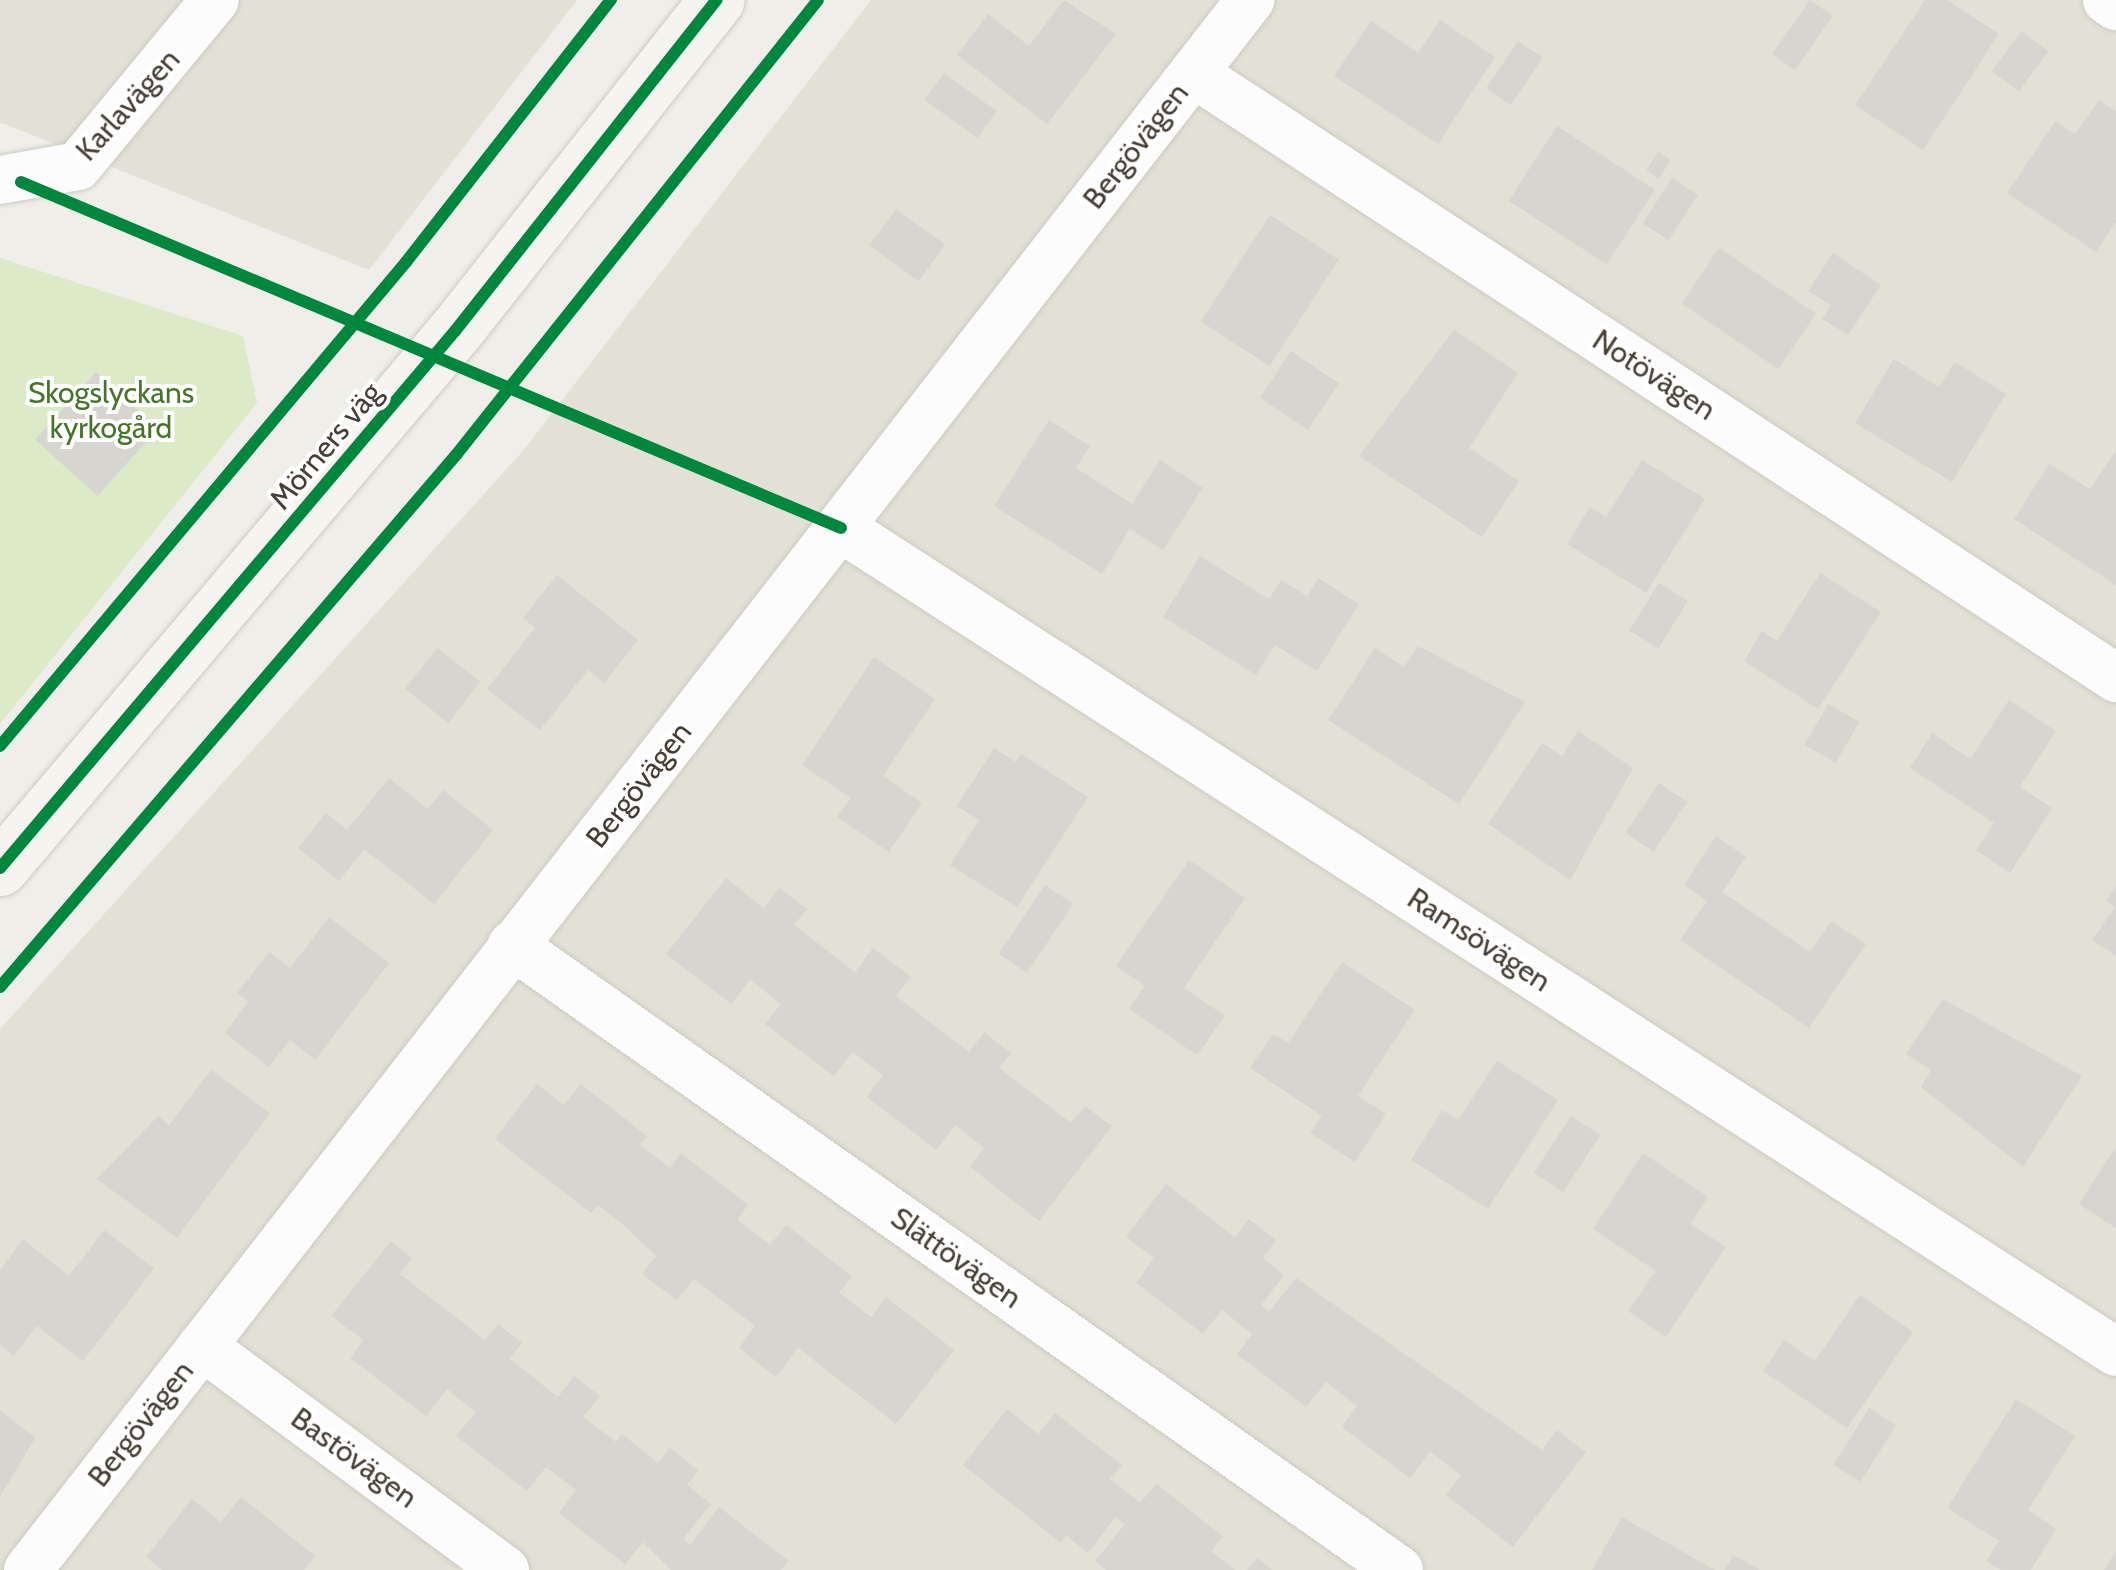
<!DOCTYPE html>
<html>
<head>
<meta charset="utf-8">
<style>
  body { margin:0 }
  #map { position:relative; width:2116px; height:1570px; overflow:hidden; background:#efeee8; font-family:Cabin,sans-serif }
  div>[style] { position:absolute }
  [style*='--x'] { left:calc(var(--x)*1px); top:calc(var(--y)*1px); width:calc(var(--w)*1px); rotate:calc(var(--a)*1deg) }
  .residential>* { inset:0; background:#e3e0d5 }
  .green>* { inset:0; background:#dceac8 }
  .building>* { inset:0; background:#d7d5cf; transform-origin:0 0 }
  .roads { filter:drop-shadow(0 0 2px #cccac4) drop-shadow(0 0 2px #cccac4) }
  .street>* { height:48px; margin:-24px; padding:0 24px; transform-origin:24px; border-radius:24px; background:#fdfcfc }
  .secondary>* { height:55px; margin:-27.5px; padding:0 27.5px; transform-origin:27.5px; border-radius:27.5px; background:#f6f4ee }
  .cycleway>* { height:12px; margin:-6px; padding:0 6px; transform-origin:6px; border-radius:6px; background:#00873e }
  span { translate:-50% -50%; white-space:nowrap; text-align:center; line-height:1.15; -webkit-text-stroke:8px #fff; paint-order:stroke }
  .street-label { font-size:30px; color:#453f35 }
  .park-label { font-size:30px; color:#457529 }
</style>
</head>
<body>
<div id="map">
  <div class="residential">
    <div style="clip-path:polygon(0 0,577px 0,369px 270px,0 122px)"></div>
    <div style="clip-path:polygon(871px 0,2116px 0,2116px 1570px,0 1570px,0 1029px,522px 452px)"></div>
  </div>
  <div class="green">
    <div style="clip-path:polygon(0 258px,243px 336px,257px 403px,0 724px)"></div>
  </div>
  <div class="building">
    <div style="clip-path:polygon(1064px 0,1116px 34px,1047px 124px,957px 55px,988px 14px,1029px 46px)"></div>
    <div style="left:1810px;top:0;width:28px;height:66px;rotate:35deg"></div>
    <div style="clip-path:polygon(1925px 0,1947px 0,1999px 34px,1923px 150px,1855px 105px)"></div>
    <div style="clip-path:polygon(1440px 20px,1495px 57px,1438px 144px,1334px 76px,1371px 21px,1418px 53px)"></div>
    <div style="left:2021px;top:31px;width:34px;height:50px;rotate:36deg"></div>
    <div style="left:1518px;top:41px;width:30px;height:57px;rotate:34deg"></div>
    <div style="left:944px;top:73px;width:65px;height:33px;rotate:36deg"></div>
    <div style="clip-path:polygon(2099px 100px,2116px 112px,2116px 222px,2096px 252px,2007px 193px,2055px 121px,2075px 134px)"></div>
    <div style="left:1557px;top:126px;width:117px;height:89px;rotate:33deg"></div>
    <div style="left:1658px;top:152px;width:15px;height:22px;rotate:32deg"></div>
    <div style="left:1672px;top:178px;width:31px;height:54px;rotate:33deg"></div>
    <div style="left:896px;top:209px;width:61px;height:45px;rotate:36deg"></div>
    <div style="left:1270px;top:215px;width:82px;height:127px;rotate:33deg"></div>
    <div style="left:1719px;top:248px;width:117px;height:67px;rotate:34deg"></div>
    <div style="clip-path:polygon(1833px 253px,1881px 285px,1848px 335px,1822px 319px,1831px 305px,1808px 291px)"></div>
    <div style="clip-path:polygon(1454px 330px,1518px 373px,1469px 448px,1519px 481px,1482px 537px,1359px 456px)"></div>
    <div style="left:1291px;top:351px;width:58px;height:56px;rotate:34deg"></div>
    <div style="clip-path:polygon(1894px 359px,1939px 387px,1955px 362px,2006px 394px,1952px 482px,1855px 423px)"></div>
    <div style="left:96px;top:372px;width:84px;height:91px;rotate:42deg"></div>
    <div style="clip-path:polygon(1049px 420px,1090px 446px,1076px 468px,1132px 504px,1160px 460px,1203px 488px,1163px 550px,1130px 529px,1102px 574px,994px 506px)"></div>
    <div style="clip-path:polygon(2116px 450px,2116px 585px,2014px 519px,2049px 464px,2090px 489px)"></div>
    <div style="clip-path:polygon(1642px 460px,1705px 499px,1646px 593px,1567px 544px,1590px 507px,1606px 517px)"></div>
    <div style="clip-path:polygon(1200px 556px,1269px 599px,1281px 580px,1307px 596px,1318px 578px,1359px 604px,1317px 671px,1275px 645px,1256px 675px,1163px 617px)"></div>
    <div style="clip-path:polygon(1820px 573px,1881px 612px,1818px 709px,1744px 661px,1762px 631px,1777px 641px)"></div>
    <div style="clip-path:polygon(557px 575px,638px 640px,604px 683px,588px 670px,540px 730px,487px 689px,535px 628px,523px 618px)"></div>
    <div style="left:1659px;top:583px;width:34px;height:56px;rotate:32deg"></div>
    <div style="clip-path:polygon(1418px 646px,1525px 702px,1459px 804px,1328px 720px,1375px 648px,1404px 667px)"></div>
    <div style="left:437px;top:648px;width:55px;height:52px;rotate:38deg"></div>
    <div style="clip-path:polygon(874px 657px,935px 699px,883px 776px,922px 803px,889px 852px,837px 817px,851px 798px,802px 765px)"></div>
    <div style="clip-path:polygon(2009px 700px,2056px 731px,2020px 787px,2052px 808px,2010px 873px,1976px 850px,1994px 823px,1910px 768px,1932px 733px,1970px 759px)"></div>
    <div style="left:1828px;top:704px;width:36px;height:47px;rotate:30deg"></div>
    <div style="clip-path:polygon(1578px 731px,1633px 768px,1570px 880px,1488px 824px,1542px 743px,1562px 756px)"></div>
    <div style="clip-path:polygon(994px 748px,1016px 762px,1021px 754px,1088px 797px,1017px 907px,950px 865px,979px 820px,957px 806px)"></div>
    <div style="clip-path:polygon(389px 778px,428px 809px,443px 790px,493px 830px,434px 904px,364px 849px,339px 881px,298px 848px,326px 813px,347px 830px)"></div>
    <div style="left:1659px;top:783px;width:34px;height:60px;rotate:34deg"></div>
    <div style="clip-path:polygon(1716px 836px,1746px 857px,1722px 892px,1810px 952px,1831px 921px,1866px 944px,1809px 1028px,1680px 940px,1707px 901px,1684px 885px)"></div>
    <div style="clip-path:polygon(1189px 860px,1245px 898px,1184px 988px,1225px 1016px,1197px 1055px,1129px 1009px,1145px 986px,1116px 966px)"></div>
    <div style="clip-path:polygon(726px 878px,764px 908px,779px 888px,807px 909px,794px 925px,855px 972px,873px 948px,911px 977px,896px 996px,969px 1052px,984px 1032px,1011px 1053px,999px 1068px,1071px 1123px,1085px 1106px,1112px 1126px,1039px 1221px,970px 1167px,984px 1148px,955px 1125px,936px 1150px,867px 1097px,883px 1075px,853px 1052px,834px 1076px,765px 1024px,781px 1004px,750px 980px,731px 1004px,666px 954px)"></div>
    <div style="left:1045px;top:885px;width:34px;height:83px;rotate:34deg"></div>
    <div style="clip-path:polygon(2116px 885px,2116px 956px,2092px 940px,2115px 907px,2106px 901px)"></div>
    <div style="clip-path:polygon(329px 917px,389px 963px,315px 1060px,290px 1040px,269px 1067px,225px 1033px,248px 1002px,237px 993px,269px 952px,290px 968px)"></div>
    <div style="clip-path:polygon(1342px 962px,1415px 1010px,1358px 1096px,1386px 1114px,1355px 1162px,1310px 1133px,1322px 1116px,1250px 1068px,1273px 1034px,1288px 1043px)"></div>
    <div style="clip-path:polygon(1943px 999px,2082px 1076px,2023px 1167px,1921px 1087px,1931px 1070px,1906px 1054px)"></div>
    <div style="clip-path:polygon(1497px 1061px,1558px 1100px,1488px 1209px,1411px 1160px,1442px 1110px,1458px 1120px)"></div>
    <div style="clip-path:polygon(211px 1070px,270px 1113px,177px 1238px,97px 1179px,158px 1116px,169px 1125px)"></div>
    <div style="clip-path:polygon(537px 1084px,564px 1105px,581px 1084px,647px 1136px,640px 1145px,670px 1168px,681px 1153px,748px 1205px,737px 1220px,770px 1245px,786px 1225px,852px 1276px,839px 1293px,871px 1317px,886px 1297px,954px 1350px,896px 1424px,798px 1348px,776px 1377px,739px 1348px,755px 1326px,694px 1279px,677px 1300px,642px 1274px,656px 1256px,627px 1228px,598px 1205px,591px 1213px,495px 1139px)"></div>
    <div style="left:1571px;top:1116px;width:35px;height:68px;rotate:33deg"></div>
    <div style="clip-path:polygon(2116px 1146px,2116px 1228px,2079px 1204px)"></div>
    <div style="clip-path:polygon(1643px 1153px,1708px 1197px,1690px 1224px,1726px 1247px,1666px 1337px,1628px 1311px,1656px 1271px,1593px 1229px)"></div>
    <div style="clip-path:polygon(1166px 1184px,1235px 1237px,1249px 1219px,1276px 1240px,1263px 1258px,1284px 1275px,1261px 1305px,1269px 1312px,1296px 1278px,1542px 1450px,1557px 1430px,1586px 1452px,1513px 1547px,1446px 1495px,1461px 1475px,1430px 1452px,1410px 1478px,1342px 1427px,1357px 1406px,1326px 1382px,1306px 1407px,1237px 1354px,1252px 1334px,1222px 1310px,1203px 1334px,1136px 1283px,1154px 1258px,1126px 1237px)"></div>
    <div style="clip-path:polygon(104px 1230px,154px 1268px,83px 1361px,37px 1326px,14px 1356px,0 1345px,0 1270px,23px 1239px,69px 1276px)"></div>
    <div style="clip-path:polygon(391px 1241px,412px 1258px,400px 1274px,485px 1340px,498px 1324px,522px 1343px,510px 1359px,558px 1397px,574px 1376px,600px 1396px,583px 1417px,616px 1442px,622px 1434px,658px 1463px,670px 1448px,698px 1470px,687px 1485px,711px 1504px,683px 1539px,690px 1545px,719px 1507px,789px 1561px,781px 1570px,671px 1570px,643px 1542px,625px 1564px,559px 1513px,576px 1490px,546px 1467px,527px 1491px,456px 1436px,476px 1412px,447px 1389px,426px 1416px,350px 1358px,363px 1340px,331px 1316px)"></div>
    <div style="clip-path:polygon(1860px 1295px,1913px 1332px,1847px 1428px,1763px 1371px,1784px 1340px,1815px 1361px)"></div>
    <div style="clip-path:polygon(2016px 1399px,2075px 1436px,2028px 1510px,2056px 1529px,2031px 1570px,2001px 1570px,1986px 1561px,1999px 1541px,1947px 1508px)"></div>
    <div style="left:1869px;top:1408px;width:32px;height:67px;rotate:32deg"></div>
    <div style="clip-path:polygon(1007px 1409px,1038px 1434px,1055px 1413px,1122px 1465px,1110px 1479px,1140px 1503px,1156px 1484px,1223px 1536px,1211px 1551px,1235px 1570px,1106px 1570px,1095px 1561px,1125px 1524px,1116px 1517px,1088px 1553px,1066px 1535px,1061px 1543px,963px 1465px)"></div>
    <div style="clip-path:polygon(0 1410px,35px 1438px,0 1497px)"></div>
    <div style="clip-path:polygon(241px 1497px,315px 1556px,304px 1570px,162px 1570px,146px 1557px,192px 1499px,221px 1522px)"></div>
    <div style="clip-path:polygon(1622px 1517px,1715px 1570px,1592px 1570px)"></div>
    <div style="clip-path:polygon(2116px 1551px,2116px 1570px,2104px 1570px)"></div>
    <div style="clip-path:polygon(1733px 1555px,1760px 1570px,1724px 1570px)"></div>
    <div style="clip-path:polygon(1257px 1558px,1272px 1570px,1247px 1570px)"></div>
  </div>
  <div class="roads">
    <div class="street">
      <div style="--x:2107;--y:0;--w:11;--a:34"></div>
      <div style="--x:1193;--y:73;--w:1104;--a:33.24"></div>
      <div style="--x:0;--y:180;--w:79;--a:-10.2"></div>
      <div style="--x:78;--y:166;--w:215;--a:-50.5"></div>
      <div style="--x:841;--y:528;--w:1518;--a:32.87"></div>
      <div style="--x:512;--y:945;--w:1085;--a:35.17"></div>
      <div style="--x:202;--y:1346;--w:377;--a:36.5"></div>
      <div style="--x:28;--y:1570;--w:1990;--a:-52.1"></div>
    </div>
    <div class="secondary">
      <div style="--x:0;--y:868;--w:704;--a:-49.73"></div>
      <div style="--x:455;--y:331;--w:422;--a:-51.7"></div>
    </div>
  </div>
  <div class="cycleway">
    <div style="--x:21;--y:182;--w:890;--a:22.88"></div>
    <div style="--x:0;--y:746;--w:632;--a:-50.01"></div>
    <div style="--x:406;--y:262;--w:333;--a:-52"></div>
    <div style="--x:0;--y:868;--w:704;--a:-49.73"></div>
    <div style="--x:455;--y:331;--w:422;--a:-51.7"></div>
    <div style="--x:0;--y:987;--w:701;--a:-49.4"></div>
    <div style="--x:456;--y:455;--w:581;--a:-51.49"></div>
  </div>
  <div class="street-label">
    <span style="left:128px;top:105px;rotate:-48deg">Karlavägen</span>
    <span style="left:1136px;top:146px;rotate:-52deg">Bergövägen</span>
    <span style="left:1654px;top:375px;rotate:33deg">Notövägen</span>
    <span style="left:326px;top:446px;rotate:-50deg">Mörners väg</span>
    <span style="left:639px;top:785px;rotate:-52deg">Bergövägen</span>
    <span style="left:1479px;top:940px;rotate:33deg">Ramsövägen</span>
    <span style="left:956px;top:1258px;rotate:35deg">Slättövägen</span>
    <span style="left:141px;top:1424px;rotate:-52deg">Bergövägen</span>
    <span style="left:354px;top:1458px;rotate:36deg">Bastövägen</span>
  </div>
  <div class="park-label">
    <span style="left:111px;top:410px">Skogslyckans<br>kyrkogård</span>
  </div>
</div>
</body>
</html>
